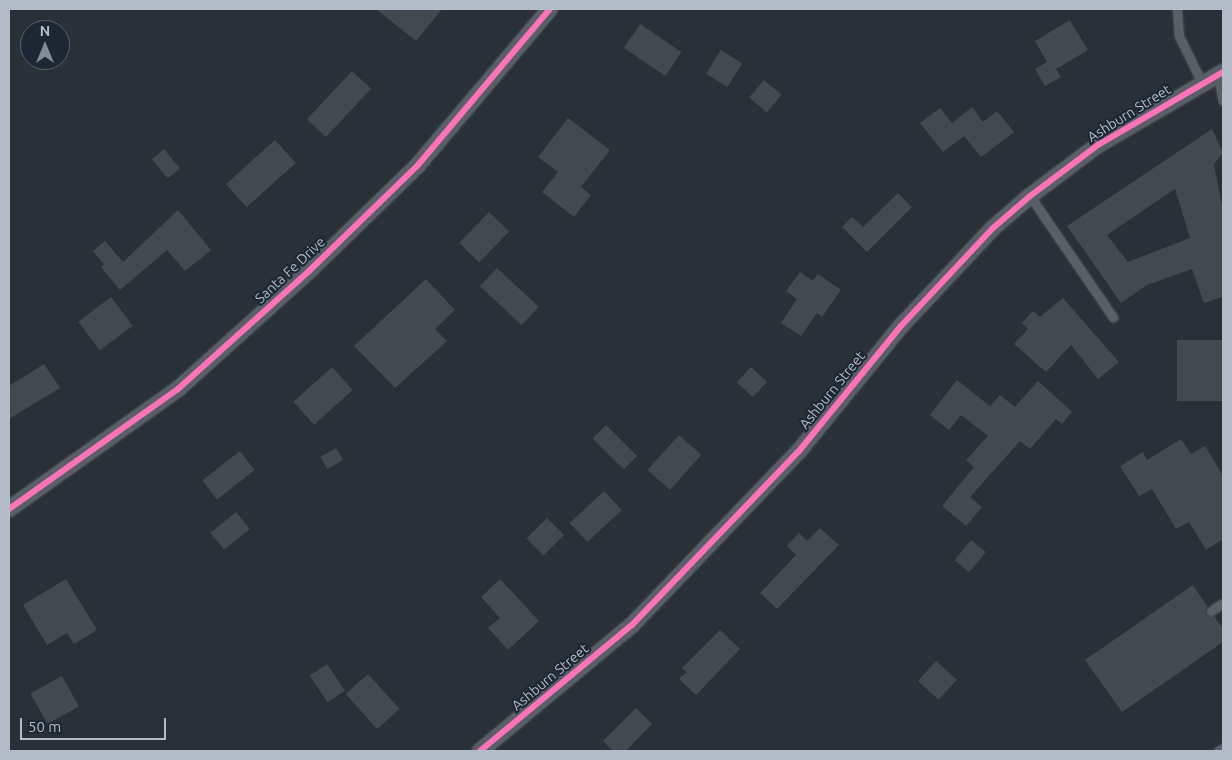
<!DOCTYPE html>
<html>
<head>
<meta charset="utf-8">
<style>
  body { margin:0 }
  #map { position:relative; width:1232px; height:760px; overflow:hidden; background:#2a3038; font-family:Ubuntu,sans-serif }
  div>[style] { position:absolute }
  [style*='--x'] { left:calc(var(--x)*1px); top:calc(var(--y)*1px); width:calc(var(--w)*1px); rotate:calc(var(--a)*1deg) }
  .building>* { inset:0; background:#444950; transform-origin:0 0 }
  .roads { filter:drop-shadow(0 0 1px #484c53) drop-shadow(0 0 1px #484c53) }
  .lane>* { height:9px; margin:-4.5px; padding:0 4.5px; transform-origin:4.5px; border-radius:4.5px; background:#5a5e66 }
  .street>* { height:16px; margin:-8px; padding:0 8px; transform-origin:8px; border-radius:8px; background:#5a5e66 }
  .cycleway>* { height:6px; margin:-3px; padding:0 3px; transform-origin:3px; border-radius:3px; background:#fb73b8 }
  span { translate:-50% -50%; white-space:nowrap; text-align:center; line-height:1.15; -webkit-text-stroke:4px #1d2633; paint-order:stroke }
  .street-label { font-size:14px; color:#b4bcc9 }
  .frame { position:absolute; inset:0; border:10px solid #b4bcc9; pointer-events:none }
  .north { position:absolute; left:20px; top:20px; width:50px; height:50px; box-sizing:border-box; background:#1d2633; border:1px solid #59626f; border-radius:50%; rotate:0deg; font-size:14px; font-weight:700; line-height:20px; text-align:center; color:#b4bcc9 }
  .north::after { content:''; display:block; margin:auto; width:18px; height:22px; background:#848b96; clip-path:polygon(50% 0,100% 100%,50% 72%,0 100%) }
  .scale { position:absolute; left:20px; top:718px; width:146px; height:22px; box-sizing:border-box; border:2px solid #b4bcc9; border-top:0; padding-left:6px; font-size:15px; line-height:18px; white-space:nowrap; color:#b4bcc9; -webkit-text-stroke:4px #1d2633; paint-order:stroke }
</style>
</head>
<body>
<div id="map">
  <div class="building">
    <div style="clip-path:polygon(376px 9px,442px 9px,416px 41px)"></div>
    <div style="clip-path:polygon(1070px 20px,1088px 50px,1056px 69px,1061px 77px,1045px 86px,1035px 69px,1047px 62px,1035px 41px)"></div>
    <div style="left:640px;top:24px;width:50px;height:29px;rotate:34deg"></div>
    <div style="left:721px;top:50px;width:25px;height:28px;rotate:32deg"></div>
    <div style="left:352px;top:71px;width:26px;height:66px;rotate:43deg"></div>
    <div style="left:764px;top:80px;width:23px;height:23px;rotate:40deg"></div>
    <div style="clip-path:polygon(972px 107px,983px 122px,997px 111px,1014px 132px,981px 157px,964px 136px,943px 152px,920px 123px,940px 108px,952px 123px)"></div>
    <div style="clip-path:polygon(568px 118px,610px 150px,581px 187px,591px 195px,574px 217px,542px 192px,558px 172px,538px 157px)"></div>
    <div style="clip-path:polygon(evenodd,1212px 129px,1223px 153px,1214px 164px,1223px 211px,1223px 297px,1204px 303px,1192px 269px,1147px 285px,1121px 303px,1067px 226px,1212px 129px,1175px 189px,1190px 238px,1128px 262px,1107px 235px,1175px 189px)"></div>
    <div style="left:275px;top:140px;width:31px;height:66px;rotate:48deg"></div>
    <div style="left:164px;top:149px;width:25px;height:16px;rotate:50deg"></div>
    <div style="clip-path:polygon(898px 193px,912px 207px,867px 252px,842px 227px,852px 217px,863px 227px)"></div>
    <div style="clip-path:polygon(178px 210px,211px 250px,185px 271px,167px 250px,120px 290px,101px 267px,104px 264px,93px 251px,105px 241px,123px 262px)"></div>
    <div style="left:489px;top:212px;width:28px;height:43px;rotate:44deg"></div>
    <div style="left:497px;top:268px;width:57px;height:25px;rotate:43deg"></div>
    <div style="clip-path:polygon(800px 272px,813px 281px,818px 274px,841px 290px,822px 317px,817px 313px,801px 336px,781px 323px,797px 299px,786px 291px)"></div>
    <div style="clip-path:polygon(426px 279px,455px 310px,435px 329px,447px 341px,395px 388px,354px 346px)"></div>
    <div style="left:111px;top:297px;width:36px;height:41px;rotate:53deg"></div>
    <div style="clip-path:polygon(1063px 298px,1119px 362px,1098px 379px,1071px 345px,1046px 372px,1014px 344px,1028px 329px,1022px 323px,1033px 311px,1040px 317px)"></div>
    <div style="left:1223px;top:340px;width:61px;height:46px;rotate:90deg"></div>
    <div style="clip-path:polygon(44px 364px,60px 388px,9px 419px,9px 386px)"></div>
    <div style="left:332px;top:367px;width:31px;height:52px;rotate:48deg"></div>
    <div style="left:751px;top:367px;width:22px;height:21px;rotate:43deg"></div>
    <div style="clip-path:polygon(957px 380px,990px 406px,1000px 395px,1015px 407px,1038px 381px,1072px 412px,1062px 424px,1056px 419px,1030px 449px,1020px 441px,970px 497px,982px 507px,966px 526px,942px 506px,974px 467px,966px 460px,988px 436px,961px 415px,949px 430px,930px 415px)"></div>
    <div style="left:606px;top:425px;width:44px;height:19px;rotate:45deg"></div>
    <div style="left:679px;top:435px;width:30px;height:47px;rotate:42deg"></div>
    <div style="clip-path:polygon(1181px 439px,1191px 454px,1205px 446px,1223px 476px,1223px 539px,1206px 550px,1189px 522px,1176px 529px,1152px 489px,1139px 496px,1120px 466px,1143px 452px,1147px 460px)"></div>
    <div style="left:336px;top:448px;width:14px;height:18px;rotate:60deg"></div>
    <div style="left:240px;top:451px;width:24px;height:48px;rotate:52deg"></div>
    <div style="left:604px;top:491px;width:26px;height:47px;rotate:47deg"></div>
    <div style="left:236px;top:512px;width:22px;height:33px;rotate:51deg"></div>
    <div style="left:547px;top:518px;width:24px;height:29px;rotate:45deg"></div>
    <div style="clip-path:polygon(820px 528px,839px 545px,777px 609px,760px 593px,796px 555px,787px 546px,799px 533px,807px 541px)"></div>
    <div style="left:971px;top:540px;width:19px;height:26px;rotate:39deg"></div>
    <div style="clip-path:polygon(66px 579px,97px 630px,74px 644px,67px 633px,47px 645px,23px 605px)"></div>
    <div style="clip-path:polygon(500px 579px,539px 621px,508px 650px,488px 628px,500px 618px,481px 597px)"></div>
    <div style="clip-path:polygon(1193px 585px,1207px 606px,1206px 614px,1214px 616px,1223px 629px,1223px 642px,1122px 712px,1085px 660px)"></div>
    <div style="clip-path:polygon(720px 630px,740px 649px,696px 695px,679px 679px,687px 672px,682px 668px)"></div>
    <div style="left:936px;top:661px;width:28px;height:27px;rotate:42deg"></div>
    <div style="left:327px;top:664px;width:32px;height:21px;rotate:56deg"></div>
    <div style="left:368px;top:674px;width:47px;height:30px;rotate:48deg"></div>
    <div style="left:62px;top:676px;width:35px;height:36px;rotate:61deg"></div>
    <div style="clip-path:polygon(636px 708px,652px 724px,626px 751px,613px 751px,603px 741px)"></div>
  </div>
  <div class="roads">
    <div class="lane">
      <div style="--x:1177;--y:9;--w:27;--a:86"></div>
      <div style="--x:1179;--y:36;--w:52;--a:63.9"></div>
      <div style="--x:1218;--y:74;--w:27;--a:80"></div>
      <div style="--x:1030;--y:196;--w:147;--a:55.6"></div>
      <div style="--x:1211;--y:611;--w:12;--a:-35"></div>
      <div style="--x:1218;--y:751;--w:6;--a:-31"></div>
    </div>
    <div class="street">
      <div style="--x:9;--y:509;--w:207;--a:-35.4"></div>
      <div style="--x:178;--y:389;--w:176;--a:-42"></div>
      <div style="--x:309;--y:271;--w:152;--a:-44.2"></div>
      <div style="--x:418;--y:165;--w:204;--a:-49.8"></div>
      <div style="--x:480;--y:751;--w:197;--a:-39.7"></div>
      <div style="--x:632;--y:625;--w:241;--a:-46.2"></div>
      <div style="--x:799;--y:451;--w:161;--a:-50.8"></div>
      <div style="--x:901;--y:326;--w:134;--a:-46.8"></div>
      <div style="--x:993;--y:228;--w:49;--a:-40.9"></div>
      <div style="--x:1030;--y:196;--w:85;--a:-36.9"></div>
      <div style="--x:1098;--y:145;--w:145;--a:-30.3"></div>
    </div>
  </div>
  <div class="cycleway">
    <div style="--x:9;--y:509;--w:207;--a:-35.4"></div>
    <div style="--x:178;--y:389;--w:176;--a:-42"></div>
    <div style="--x:309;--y:271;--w:152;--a:-44.2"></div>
    <div style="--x:418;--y:165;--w:204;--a:-49.8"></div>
    <div style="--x:480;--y:751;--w:197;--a:-39.7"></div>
    <div style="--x:632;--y:625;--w:241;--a:-46.2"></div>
    <div style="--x:799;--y:451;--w:161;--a:-50.8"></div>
    <div style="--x:901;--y:326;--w:134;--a:-46.8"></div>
    <div style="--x:993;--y:228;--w:49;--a:-40.9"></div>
    <div style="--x:1030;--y:196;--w:85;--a:-36.9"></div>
    <div style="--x:1098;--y:145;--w:145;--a:-30.3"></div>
  </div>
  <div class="street-label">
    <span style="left:1129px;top:113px;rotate:-32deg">Ashburn Street</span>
    <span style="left:290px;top:270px;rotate:-43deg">Santa Fe Drive</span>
    <span style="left:832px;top:390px;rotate:-51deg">Ashburn Street</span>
    <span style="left:550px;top:677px;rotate:-40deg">Ashburn Street</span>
  </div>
  <div class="frame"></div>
  <div class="north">N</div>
  <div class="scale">50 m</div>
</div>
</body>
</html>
